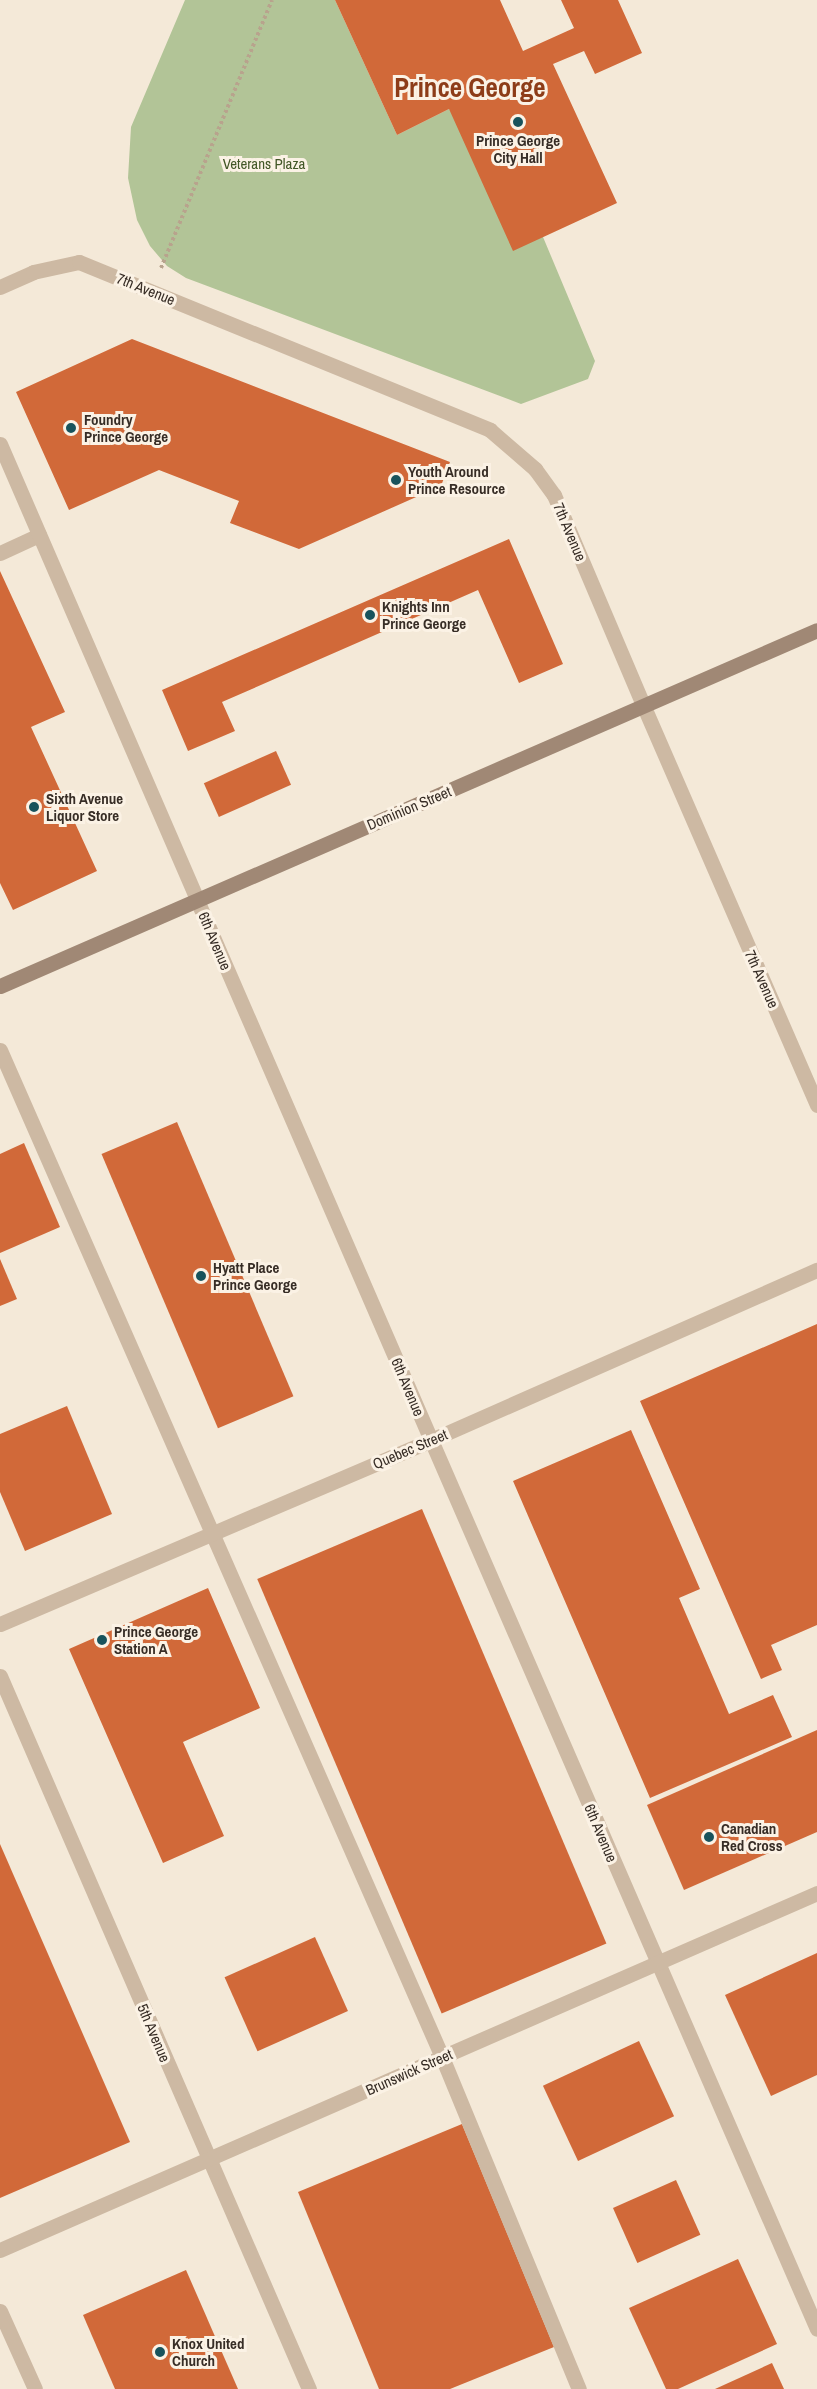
<!DOCTYPE html>
<html>
<head>
<meta charset="utf-8">
<style>
  body { margin:0 }
  #map { position:relative; width:817px; height:2389px; overflow:hidden; background:#f4e9d8; font-family:"Archivo Narrow",sans-serif }
  div>[style] { position:absolute }
  [style*='--x'] { left:calc(var(--x)*1px); top:calc(var(--y)*1px); width:calc(var(--w)*1px); rotate:calc(var(--a)*1deg) }
  .green>* { inset:0; background:#b2c497 }
  .building>* { inset:0; background:#d16939; transform-origin:0 0 }
  .path>* { height:4px; margin-top:-2px; transform-origin:0; background:repeating-linear-gradient(90deg,#b8a38d 0 3px,transparent 0 6px) }
  .service>* { height:15px; margin:-7.5px; padding:0 7.5px; transform-origin:7.5px; border-radius:7.5px; background:#cdb9a3 }
  .minor>* { height:15px; margin:-7.5px; padding:0 7.5px; transform-origin:7.5px; border-radius:7.5px; background:#cdb9a3 }
  .tertiary>* { height:15px; margin:-7.5px; padding:0 7.5px; transform-origin:7.5px; border-radius:7.5px; background:#cdb9a3 }
  .secondary>* { height:15px; margin:-7.5px; padding:0 7.5px; transform-origin:7.5px; border-radius:7.5px; background:#a08875 }
  .dots>* { width:16px; height:16px; translate:-50% -50%; box-sizing:border-box; border:3px solid #fbf2e5; border-radius:50% }
  span { translate:-50% -50%; white-space:nowrap; text-align:center; line-height:1.15; -webkit-text-stroke:6px #fbf2e5; paint-order:stroke }
  .poi-label { font-size:15px; color:#372d26; font-weight:700 }
  .left { translate:0 -50%; text-align:left }
  .park-label { font-size:15px; color:#425727 }
  .street-label { font-size:15px; color:#372d26 }
  .town-label { font-size:27px; color:#8d3c18; font-weight:700 }
</style>
</head>
<body>
<div id="map">
  <div class="green">
    <div style="clip-path:polygon(185px 0,335px 0,397px 135px,449px 109px,543px 237px,595px 361px,588px 379px,521px 404px,186px 278px,167px 266px,150px 246px,137px 220px,128px 178px,131px 127px)"></div>
  </div>
  <div class="building">
    <div style="clip-path:polygon(335px 0,500px 0,523px 51px,574px 28px,561px 0,618px 0,642px 53px,595px 74px,584px 51px,553px 64px,617px 203px,513px 251px,449px 109px,397px 135px)"></div>
    <div style="clip-path:polygon(132px 339px,450px 462px,441px 486px,299px 549px,230px 523px,239px 501px,159px 470px,69px 510px,16px 392px)"></div>
    <div style="clip-path:polygon(509px 539px,563px 664px,519px 683px,478px 590px,222px 702px,235px 731px,188px 751px,162px 690px)"></div>
    <div style="clip-path:polygon(0 571px,65px 712px,31px 727px,97px 871px,13px 910px,0 883px)"></div>
    <div style="left:276px;top:751px;width:37px;height:79px;rotate:66deg"></div>
    <div style="left:177px;top:1122px;width:298px;height:82px;rotate:67deg"></div>
    <div style="clip-path:polygon(24px 1143px,60px 1227px,0 1253px,0 1154px)"></div>
    <div style="clip-path:polygon(0 1259px,17px 1299px,0 1306px)"></div>
    <div style="clip-path:polygon(817px 1324px,817px 1625px,771px 1645px,782px 1670px,761px 1679px,640px 1401px)"></div>
    <div style="clip-path:polygon(67px 1406px,112px 1514px,25px 1551px,0 1492px,0 1434px)"></div>
    <div style="clip-path:polygon(631px 1430px,700px 1589px,679px 1598px,729px 1714px,773px 1695px,792px 1737px,650px 1798px,513px 1481px)"></div>
    <div style="left:422px;top:1509px;width:472px;height:179px;rotate:67deg"></div>
    <div style="clip-path:polygon(208px 1588px,260px 1708px,183px 1742px,224px 1836px,163px 1863px,69px 1649px)"></div>
    <div style="clip-path:polygon(817px 1730px,817px 1832px,684px 1890px,647px 1805px)"></div>
    <div style="clip-path:polygon(0 1844px,130px 2142px,0 2198px)"></div>
    <div style="left:315px;top:1937px;width:81px;height:99px;rotate:66deg"></div>
    <div style="clip-path:polygon(817px 1953px,817px 2075px,771px 2096px,725px 1995px)"></div>
    <div style="left:639px;top:2041px;width:83px;height:106px;rotate:65deg"></div>
    <div style="clip-path:polygon(462px 2124px,554px 2347px,450px 2389px,379px 2389px,298px 2192px)"></div>
    <div style="left:676px;top:2180px;width:60px;height:69px;rotate:66deg"></div>
    <div style="clip-path:polygon(738px 2259px,777px 2344px,678px 2389px,666px 2389px,629px 2308px)"></div>
    <div style="clip-path:polygon(186px 2270px,238px 2389px,115px 2389px,83px 2315px)"></div>
    <div style="clip-path:polygon(772px 2363px,784px 2389px,715px 2389px)"></div>
  </div>
  <div class="path">
    <div style="--x:161;--y:268;--w:290;--a:-67.5"></div>
  </div>
  <div class="service">
    <div style="--x:0;--y:553;--w:43;--a:-24.8"></div>
    <div style="--x:197;--y:900;--w:589;--a:66.57"></div>
    <div style="--x:0;--y:1050;--w:1100;--a:66.3"></div>
    <div style="--x:442;--y:2057;--w:359;--a:67.6"></div>
    <div style="--x:0;--y:2311;--w:85;--a:65.8"></div>
  </div>
  <div class="minor">
    <div style="--x:0;--y:287;--w:36;--a:-24"></div>
    <div style="--x:33;--y:272;--w:47;--a:-12.3"></div>
    <div style="--x:79;--y:262;--w:444;--a:22.2"></div>
    <div style="--x:490;--y:430;--w:60;--a:40.9"></div>
    <div style="--x:535;--y:469;--w:32;--a:54"></div>
    <div style="--x:554;--y:495;--w:230;--a:67"></div>
    <div style="--x:0;--y:444;--w:497;--a:66.6"></div>
    <div style="--x:431;--y:1440;--w:969;--a:66.53"></div>
    <div style="--x:0;--y:1624;--w:469;--a:-23.1"></div>
    <div style="--x:431;--y:1440;--w:422;--a:-23.8"></div>
    <div style="--x:0;--y:1676;--w:777;--a:66.57"></div>
    <div style="--x:0;--y:2250;--w:892;--a:-23.6"></div>
  </div>
  <div class="tertiary">
    <div style="--x:644;--y:707;--w:434;--a:66.5"></div>
  </div>
  <div class="secondary">
    <div style="--x:0;--y:986;--w:891;--a:-23.54"></div>
  </div>
  <div class="dots">
    <div style="left:518px;top:122px;background:#18535c"></div>
    <div style="left:71px;top:428px;background:#18535c"></div>
    <div style="left:396px;top:480px;background:#18535c"></div>
    <div style="left:370px;top:615px;background:#18535c"></div>
    <div style="left:34px;top:807px;background:#18535c"></div>
    <div style="left:201px;top:1276px;background:#18535c"></div>
    <div style="left:102px;top:1640px;background:#18535c"></div>
    <div style="left:709px;top:1837px;background:#18535c"></div>
    <div style="left:160px;top:2352px;background:#18535c"></div>
  </div>
  <div class="poi-label">
    <span style="left:518px;top:149px">Prince George<br>City Hall</span>
    <span class="left" style="left:84px;top:428px">Foundry<br>Prince George</span>
    <span class="left" style="left:408px;top:480px">Youth Around<br>Prince Resource</span>
    <span class="left" style="left:382px;top:615px">Knights Inn<br>Prince George</span>
    <span class="left" style="left:46px;top:807px">Sixth Avenue<br>Liquor Store</span>
    <span class="left" style="left:213px;top:1276px">Hyatt Place<br>Prince George</span>
    <span class="left" style="left:114px;top:1640px">Prince George<br>Station A</span>
    <span class="left" style="left:721px;top:1837px">Canadian<br>Red Cross</span>
    <span class="left" style="left:172px;top:2352px">Knox United<br>Church</span>
  </div>
  <div class="park-label">
    <span style="left:264px;top:164px">Veterans Plaza</span>
  </div>
  <div class="street-label">
    <span style="left:146px;top:289px;rotate:22deg">7th Avenue</span>
    <span style="left:570px;top:532px;rotate:67deg">7th Avenue</span>
    <span style="left:409px;top:808px;rotate:-23deg">Dominion Street</span>
    <span style="left:215px;top:941px;rotate:67deg">6th Avenue</span>
    <span style="left:762px;top:979px;rotate:66deg">7th Avenue</span>
    <span style="left:408px;top:1387px;rotate:67deg">6th Avenue</span>
    <span style="left:410px;top:1449px;rotate:-23deg">Quebec Street</span>
    <span style="left:601px;top:1833px;rotate:67deg">6th Avenue</span>
    <span style="left:154px;top:2033px;rotate:67deg">5th Avenue</span>
    <span style="left:409px;top:2072px;rotate:-24deg">Brunswick Street</span>
  </div>
  <div class="town-label">
    <span style="left:470px;top:88px">Prince George</span>
  </div>
</div>
</body>
</html>
